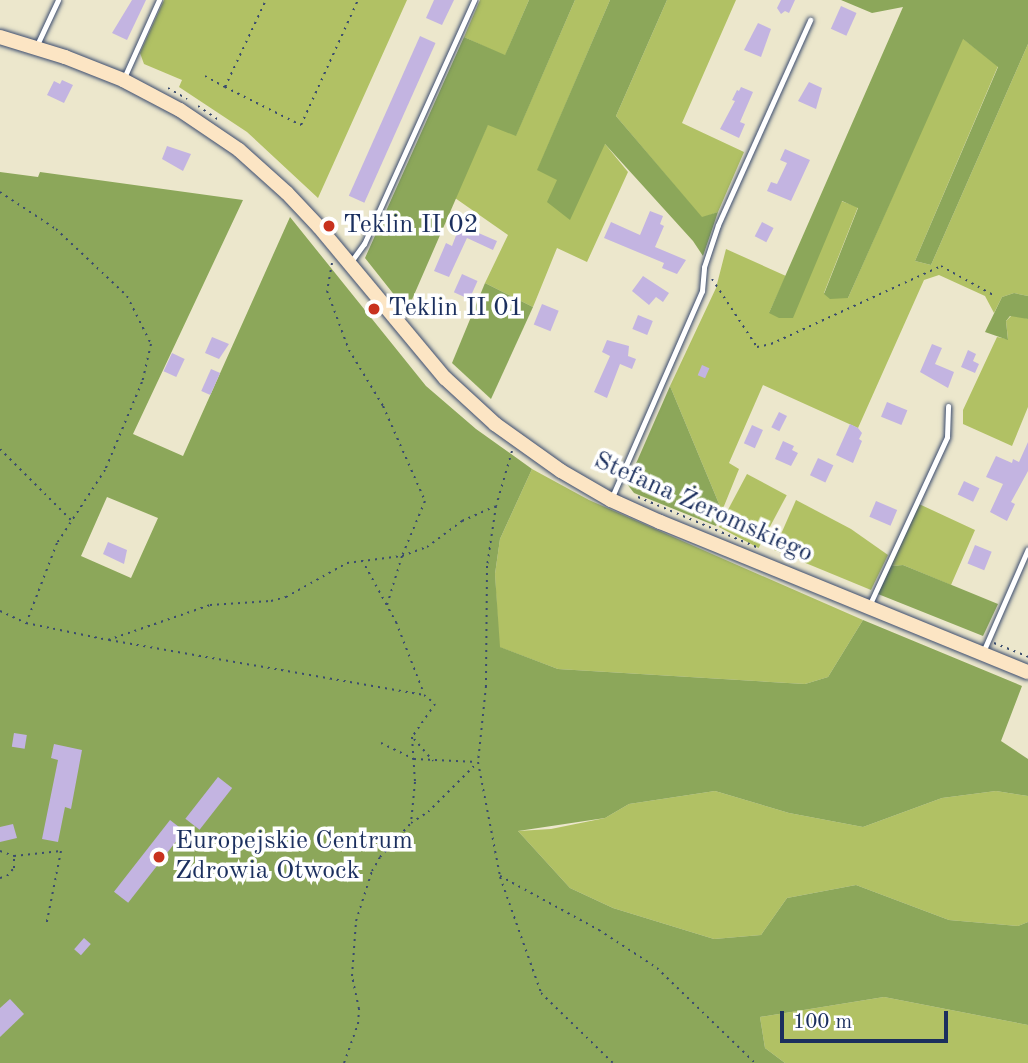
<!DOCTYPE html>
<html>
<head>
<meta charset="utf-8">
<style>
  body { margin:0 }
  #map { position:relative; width:1028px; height:1063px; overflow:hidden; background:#ece7cc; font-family:"Old Standard TT",serif }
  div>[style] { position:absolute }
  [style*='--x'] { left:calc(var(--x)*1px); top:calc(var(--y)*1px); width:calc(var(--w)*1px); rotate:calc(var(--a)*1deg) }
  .green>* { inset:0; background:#b1c164; transform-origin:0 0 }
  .forest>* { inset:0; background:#8ca75a }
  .building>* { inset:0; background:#c3b4e1; transform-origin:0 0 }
  .path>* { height:2px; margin-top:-1px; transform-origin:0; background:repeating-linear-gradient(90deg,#3a4b6e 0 2px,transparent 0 7px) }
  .roads { filter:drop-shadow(0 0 2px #3a4b6e) drop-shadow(0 0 2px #3a4b6e) }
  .lane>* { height:5px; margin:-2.5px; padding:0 2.5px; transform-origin:2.5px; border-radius:2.5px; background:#fff }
  .secondary>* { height:14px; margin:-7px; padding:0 7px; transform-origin:7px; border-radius:7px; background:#fce5c4 }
  .dots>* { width:19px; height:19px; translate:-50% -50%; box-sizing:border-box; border:4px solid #fff; border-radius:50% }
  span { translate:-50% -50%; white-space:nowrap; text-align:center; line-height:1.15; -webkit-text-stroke:7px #fff; paint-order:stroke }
  .poi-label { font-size:26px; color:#1b2f5e }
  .left { translate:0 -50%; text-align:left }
  .street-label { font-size:26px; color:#1b2f5e }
  .scale { position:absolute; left:780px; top:1011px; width:168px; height:32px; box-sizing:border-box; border:4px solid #1b2f5e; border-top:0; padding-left:9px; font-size:21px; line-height:24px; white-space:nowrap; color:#1b2f5e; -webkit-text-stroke:5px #fff; paint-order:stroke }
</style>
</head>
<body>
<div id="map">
  <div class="green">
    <div style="clip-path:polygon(164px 0,407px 0,318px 198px,247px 132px,179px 87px,182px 80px,144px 64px,140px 53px)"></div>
    <div style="clip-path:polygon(480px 0,529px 0,505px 56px,464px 37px)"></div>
    <div style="clip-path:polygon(575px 0,610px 0,538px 169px,605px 144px,628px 172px,587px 262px,557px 248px,533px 307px,485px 283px,508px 235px,455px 198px,488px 124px,516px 135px)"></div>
    <div style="clip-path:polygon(667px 0,736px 0,682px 123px,744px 152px,718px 212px,702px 218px,616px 116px)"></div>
    <div style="clip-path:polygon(962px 38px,998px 66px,915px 261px,931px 265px,1028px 44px,1028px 296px,1014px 293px,1002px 297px,994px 313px,985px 296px,939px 275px,924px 280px,858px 428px,763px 385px,729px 463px,739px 469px,722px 511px,670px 386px,716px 288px,726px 249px,786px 276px,769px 313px,841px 201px,858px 207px,824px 293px,848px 298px)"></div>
    <div style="clip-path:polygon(1013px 314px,1028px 319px,1028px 407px,1012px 446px,963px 424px,963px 410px,997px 337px,1008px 339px,1006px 321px)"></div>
    <div style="clip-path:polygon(532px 469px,589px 500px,863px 620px,828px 677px,805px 684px,558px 669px,499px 647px,495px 574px,500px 539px)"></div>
    <div style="left:747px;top:474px;width:45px;height:60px;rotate:28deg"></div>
    <div style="clip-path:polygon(796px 500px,851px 529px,888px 555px,871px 590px,774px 550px)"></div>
    <div style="clip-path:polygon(919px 504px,975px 530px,951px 585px,903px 565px,891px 566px)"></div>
    <div style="clip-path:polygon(715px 791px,789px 813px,863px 827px,942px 798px,996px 791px,1028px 796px,1028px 922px,1018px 926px,949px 920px,856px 885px,787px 898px,761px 935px,714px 939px,613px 908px,570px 888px,518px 831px,551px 829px,605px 818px,629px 804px)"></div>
    <div style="clip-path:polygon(884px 997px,1028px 1025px,1028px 1063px,785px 1063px,765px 1048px,760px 1017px)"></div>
  </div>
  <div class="forest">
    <div style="clip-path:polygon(529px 0,575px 0,516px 136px,488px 125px,407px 311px,365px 258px,464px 37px,505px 55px)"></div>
    <div style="clip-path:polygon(610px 0,667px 0,616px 116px,702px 217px,718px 212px,703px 256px,693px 241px,605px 144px,570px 220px,547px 202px,557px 180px,537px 170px)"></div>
    <div style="clip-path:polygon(841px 0,1028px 0,1028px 44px,931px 265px,915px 261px,998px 67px,963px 39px,848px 298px,830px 299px,824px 294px,858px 208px,842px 201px,793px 318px,779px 318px,769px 313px,903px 7px,872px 13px)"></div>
    <div style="clip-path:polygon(evenodd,0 172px,38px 177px,40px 172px,243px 200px,133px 434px,183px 456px,290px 217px,426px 386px,476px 429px,532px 469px,500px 539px,495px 574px,500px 647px,558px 669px,805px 684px,828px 677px,863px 620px,1022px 686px,1001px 741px,1028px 759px,1028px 796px,996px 791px,942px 798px,863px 827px,789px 813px,715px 791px,629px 804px,605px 818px,518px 831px,570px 888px,613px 908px,714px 939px,761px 935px,787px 898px,856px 885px,949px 920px,1018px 926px,1028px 922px,1028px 1025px,884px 997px,760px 1017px,765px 1048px,785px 1063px,0 1063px,0 172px,107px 497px,158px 518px,131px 578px,81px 556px,107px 497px)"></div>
    <div style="clip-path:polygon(485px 283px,533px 307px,491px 399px,452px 363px)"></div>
    <div style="clip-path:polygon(1014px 293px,1028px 296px,1028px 319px,1010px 316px,1006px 321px,1008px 340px,985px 332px,1002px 297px)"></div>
    <div style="clip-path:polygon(670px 386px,722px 511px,716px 526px,634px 493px,627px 484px)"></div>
    <div style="clip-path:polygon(903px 565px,998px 604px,983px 636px,878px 594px,891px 566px)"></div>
  </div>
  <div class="building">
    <div style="clip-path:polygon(132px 0,146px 0,127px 40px,112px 33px)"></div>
    <div style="clip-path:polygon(434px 0,454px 0,442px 25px,426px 18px)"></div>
    <div style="clip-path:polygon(781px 0,795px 0,789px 13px,785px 11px,781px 14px,777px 8px)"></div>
    <div style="left:841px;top:6px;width:17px;height:25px;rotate:24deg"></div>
    <div style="clip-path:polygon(758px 23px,771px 29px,761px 57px,744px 50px)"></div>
    <div style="left:420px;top:36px;width:17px;height:175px;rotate:24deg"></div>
    <div style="clip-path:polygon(62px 80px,73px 85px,64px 103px,47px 95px,54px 81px,60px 84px)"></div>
    <div style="clip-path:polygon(809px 82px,822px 88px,816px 109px,798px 101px)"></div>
    <div style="clip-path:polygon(741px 87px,753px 92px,740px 122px,745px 124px,739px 138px,720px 129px,735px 101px,732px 100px,737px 90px,739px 91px)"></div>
    <div style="clip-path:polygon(167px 146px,191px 154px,183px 171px,162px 159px)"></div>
    <div style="clip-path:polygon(785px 149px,810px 160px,791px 201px,767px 191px,771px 182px,777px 184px,787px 163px,780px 160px)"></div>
    <div style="clip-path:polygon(650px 211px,663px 216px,660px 224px,664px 226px,655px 247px,686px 260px,677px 274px,662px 268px,664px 263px,604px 238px,611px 222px,640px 235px)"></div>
    <div style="left:762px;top:222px;width:13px;height:16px;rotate:27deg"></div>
    <div style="clip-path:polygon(460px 225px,497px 241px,493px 250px,467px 238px,449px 277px,434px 271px,446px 243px,452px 246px)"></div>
    <div style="left:462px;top:274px;width:17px;height:20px;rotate:24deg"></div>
    <div style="clip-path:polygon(643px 276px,669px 293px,663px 302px,656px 297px,649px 305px,632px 291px)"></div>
    <div style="left:542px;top:304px;width:18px;height:22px;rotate:22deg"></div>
    <div style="left:638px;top:315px;width:16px;height:15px;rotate:22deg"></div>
    <div style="clip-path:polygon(212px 337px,229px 344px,219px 359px,205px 353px)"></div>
    <div style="clip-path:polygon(607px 340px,629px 346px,628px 356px,636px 359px,632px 369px,620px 364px,607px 398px,594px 392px,610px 356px,602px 352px)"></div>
    <div style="clip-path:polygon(932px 344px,942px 348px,935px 364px,954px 372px,948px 388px,920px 372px)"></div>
    <div style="clip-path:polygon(968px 350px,976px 354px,973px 361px,979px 364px,975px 373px,961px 367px)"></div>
    <div style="left:172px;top:353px;width:14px;height:20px;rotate:25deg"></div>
    <div style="left:702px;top:365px;width:8px;height:11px;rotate:23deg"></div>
    <div style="left:211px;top:369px;width:10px;height:24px;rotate:24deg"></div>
    <div style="left:887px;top:402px;width:22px;height:16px;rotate:22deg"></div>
    <div style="left:779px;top:412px;width:9px;height:17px;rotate:27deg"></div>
    <div style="clip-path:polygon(850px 424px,858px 428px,862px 433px,859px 439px,862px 441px,853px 463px,836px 455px)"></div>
    <div style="left:752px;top:425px;width:12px;height:20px;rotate:24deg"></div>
    <div style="clip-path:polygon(783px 441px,794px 446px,792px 450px,798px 453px,791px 466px,775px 459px)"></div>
    <div style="clip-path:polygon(1028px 442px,1028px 471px,1011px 502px,1015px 504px,1007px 521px,990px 512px,1003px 484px,986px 477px,996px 456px,1012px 463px,1013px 459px,1019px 462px)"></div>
    <div style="left:818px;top:458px;width:17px;height:19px;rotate:25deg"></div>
    <div style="left:964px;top:481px;width:17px;height:15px;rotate:25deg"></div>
    <div style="left:876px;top:501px;width:23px;height:17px;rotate:23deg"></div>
    <div style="clip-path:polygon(108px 542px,127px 550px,124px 564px,103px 554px)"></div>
    <div style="left:975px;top:545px;width:18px;height:20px;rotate:22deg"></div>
    <div style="left:14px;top:733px;width:13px;height:14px;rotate:9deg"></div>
    <div style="clip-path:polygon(54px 744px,82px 750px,71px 809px,65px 807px,58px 842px,42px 839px,58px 760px,51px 758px)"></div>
    <div style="left:218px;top:777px;width:18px;height:53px;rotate:38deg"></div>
    <div style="left:170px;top:820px;width:18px;height:91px;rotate:38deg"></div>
    <div style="clip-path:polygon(13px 824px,17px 838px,0 842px,0 827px)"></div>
    <div style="left:84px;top:938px;width:9px;height:15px;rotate:41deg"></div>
    <div style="clip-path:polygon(10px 999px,24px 1014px,0 1037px,0 1008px)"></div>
  </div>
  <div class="path">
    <div style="--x:205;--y:76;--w:23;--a:29"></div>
    <div style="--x:225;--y:87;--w:96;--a:-64.8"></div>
    <div style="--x:225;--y:87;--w:85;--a:26.6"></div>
    <div style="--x:301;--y:125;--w:137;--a:-65.5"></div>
    <div style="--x:168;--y:88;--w:22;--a:30"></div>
    <div style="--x:198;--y:106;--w:25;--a:34"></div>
    <div style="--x:0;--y:192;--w:67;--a:33.5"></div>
    <div style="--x:56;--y:229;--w:98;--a:43.3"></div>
    <div style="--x:127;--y:296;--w:54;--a:63.4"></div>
    <div style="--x:151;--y:344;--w:39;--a:103"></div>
    <div style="--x:142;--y:382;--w:95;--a:112.8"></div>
    <div style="--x:105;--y:470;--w:87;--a:123.3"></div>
    <div style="--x:57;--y:543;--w:84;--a:111"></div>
    <div style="--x:332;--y:263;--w:28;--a:100"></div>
    <div style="--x:327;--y:291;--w:63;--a:69.6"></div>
    <div style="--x:349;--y:350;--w:66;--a:58.7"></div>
    <div style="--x:383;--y:406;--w:104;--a:66.1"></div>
    <div style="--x:425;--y:501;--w:60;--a:112.7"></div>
    <div style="--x:402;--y:556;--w:51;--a:107"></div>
    <div style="--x:712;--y:279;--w:82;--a:56.5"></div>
    <div style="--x:757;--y:347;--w:14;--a:-12"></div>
    <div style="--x:771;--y:344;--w:187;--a:-24.6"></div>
    <div style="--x:941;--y:266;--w:62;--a:29.1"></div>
    <div style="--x:0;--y:449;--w:100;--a:45"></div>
    <div style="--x:512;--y:451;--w:57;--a:106.2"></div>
    <div style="--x:496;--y:506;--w:61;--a:98.5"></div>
    <div style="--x:487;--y:566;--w:120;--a:90.5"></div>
    <div style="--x:486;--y:686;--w:76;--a:96"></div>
    <div style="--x:478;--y:762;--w:116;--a:79.1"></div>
    <div style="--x:500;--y:876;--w:113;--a:28.6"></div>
    <div style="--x:599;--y:930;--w:69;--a:33.2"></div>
    <div style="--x:657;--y:968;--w:136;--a:44.1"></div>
    <div style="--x:638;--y:497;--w:131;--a:22.9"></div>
    <div style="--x:362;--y:560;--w:71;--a:61.3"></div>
    <div style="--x:396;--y:622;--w:77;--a:68.7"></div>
    <div style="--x:0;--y:611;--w:29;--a:25"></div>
    <div style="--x:26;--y:623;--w:84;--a:11.7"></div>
    <div style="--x:108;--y:640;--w:108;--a:-18.9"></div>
    <div style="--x:210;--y:605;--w:61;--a:-3.8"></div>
    <div style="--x:271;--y:601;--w:16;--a:-15"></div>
    <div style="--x:286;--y:597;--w:70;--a:-29.1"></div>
    <div style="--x:347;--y:563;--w:55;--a:-7.3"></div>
    <div style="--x:402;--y:556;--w:27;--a:-20"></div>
    <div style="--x:427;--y:547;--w:44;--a:-36.6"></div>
    <div style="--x:462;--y:521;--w:36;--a:-24"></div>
    <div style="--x:109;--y:640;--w:320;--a:9.9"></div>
    <div style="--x:424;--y:695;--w:14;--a:39"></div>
    <div style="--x:435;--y:704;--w:40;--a:124.9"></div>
    <div style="--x:412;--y:737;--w:45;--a:86.2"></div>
    <div style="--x:415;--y:782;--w:41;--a:95.6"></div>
    <div style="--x:994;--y:643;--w:37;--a:22"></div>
    <div style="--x:414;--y:739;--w:29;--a:49"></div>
    <div style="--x:381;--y:743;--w:37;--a:26"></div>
    <div style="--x:414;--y:759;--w:63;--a:2.7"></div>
    <div style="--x:0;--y:851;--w:15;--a:20"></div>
    <div style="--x:14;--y:856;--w:47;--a:-6.1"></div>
    <div style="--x:61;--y:851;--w:76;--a:101.3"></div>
    <div style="--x:500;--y:877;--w:123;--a:70.5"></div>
    <div style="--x:541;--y:993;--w:100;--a:44.2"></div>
    <div style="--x:0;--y:878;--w:7;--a:-16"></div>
    <div style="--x:7;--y:876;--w:11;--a:-49"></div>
    <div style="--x:14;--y:868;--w:11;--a:-90"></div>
    <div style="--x:344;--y:1063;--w:41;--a:-70.3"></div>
    <div style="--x:358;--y:1024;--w:15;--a:-86"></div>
    <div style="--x:359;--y:1009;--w:34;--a:-102"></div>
    <div style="--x:352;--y:976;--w:55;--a:-85.8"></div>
    <div style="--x:356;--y:921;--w:52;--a:-72.3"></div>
    <div style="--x:372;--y:871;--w:16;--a:-60"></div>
    <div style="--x:380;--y:857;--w:46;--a:-47.6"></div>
    <div style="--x:411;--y:823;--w:20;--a:-33"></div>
    <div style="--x:428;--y:812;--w:69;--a:-45"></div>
  </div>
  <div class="roads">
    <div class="lane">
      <div style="--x:36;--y:47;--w:52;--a:-64.9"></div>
      <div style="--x:123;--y:80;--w:88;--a:-65.8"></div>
      <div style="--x:350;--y:263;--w:24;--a:-54"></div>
      <div style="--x:364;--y:244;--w:268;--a:-65.7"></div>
      <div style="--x:612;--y:497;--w:225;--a:-66.4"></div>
      <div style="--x:702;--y:291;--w:24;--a:-85"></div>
      <div style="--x:704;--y:267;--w:44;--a:-71.6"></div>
      <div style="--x:718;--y:225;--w:225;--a:-65.8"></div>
      <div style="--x:869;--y:606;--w:186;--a:-65.2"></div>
      <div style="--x:947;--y:437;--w:31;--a:-88"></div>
      <div style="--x:983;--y:652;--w:112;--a:-66.4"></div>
    </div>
    <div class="secondary">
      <div style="--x:0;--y:37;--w:68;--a:17.1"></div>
      <div style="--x:65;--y:57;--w:62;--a:21.6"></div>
      <div style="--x:123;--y:80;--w:64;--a:27.8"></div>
      <div style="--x:180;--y:110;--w:71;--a:34.1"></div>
      <div style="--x:239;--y:150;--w:64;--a:41.9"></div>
      <div style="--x:287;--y:193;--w:47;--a:46.7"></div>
      <div style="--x:319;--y:227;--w:197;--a:50.2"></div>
      <div style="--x:445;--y:378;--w:68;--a:42.6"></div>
      <div style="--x:495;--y:424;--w:81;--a:35.5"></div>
      <div style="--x:561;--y:471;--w:58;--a:30.1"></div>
      <div style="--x:611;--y:500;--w:54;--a:24.2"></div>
      <div style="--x:660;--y:522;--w:397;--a:22.2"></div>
    </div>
  </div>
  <div class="dots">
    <div style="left:329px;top:226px;background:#c8321e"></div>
    <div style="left:374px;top:309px;background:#c8321e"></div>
    <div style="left:159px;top:857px;background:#c8321e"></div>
  </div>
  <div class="poi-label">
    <span class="left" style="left:343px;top:226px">Teklin II 02</span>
    <span class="left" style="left:388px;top:309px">Teklin II 01</span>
    <span class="left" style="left:175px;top:857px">Europejskie Centrum<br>Zdrowia Otwock</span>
  </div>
  <div class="street-label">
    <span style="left:703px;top:508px;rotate:24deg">Stefana Żeromskiego</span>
  </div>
  <div class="scale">100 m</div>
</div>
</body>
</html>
